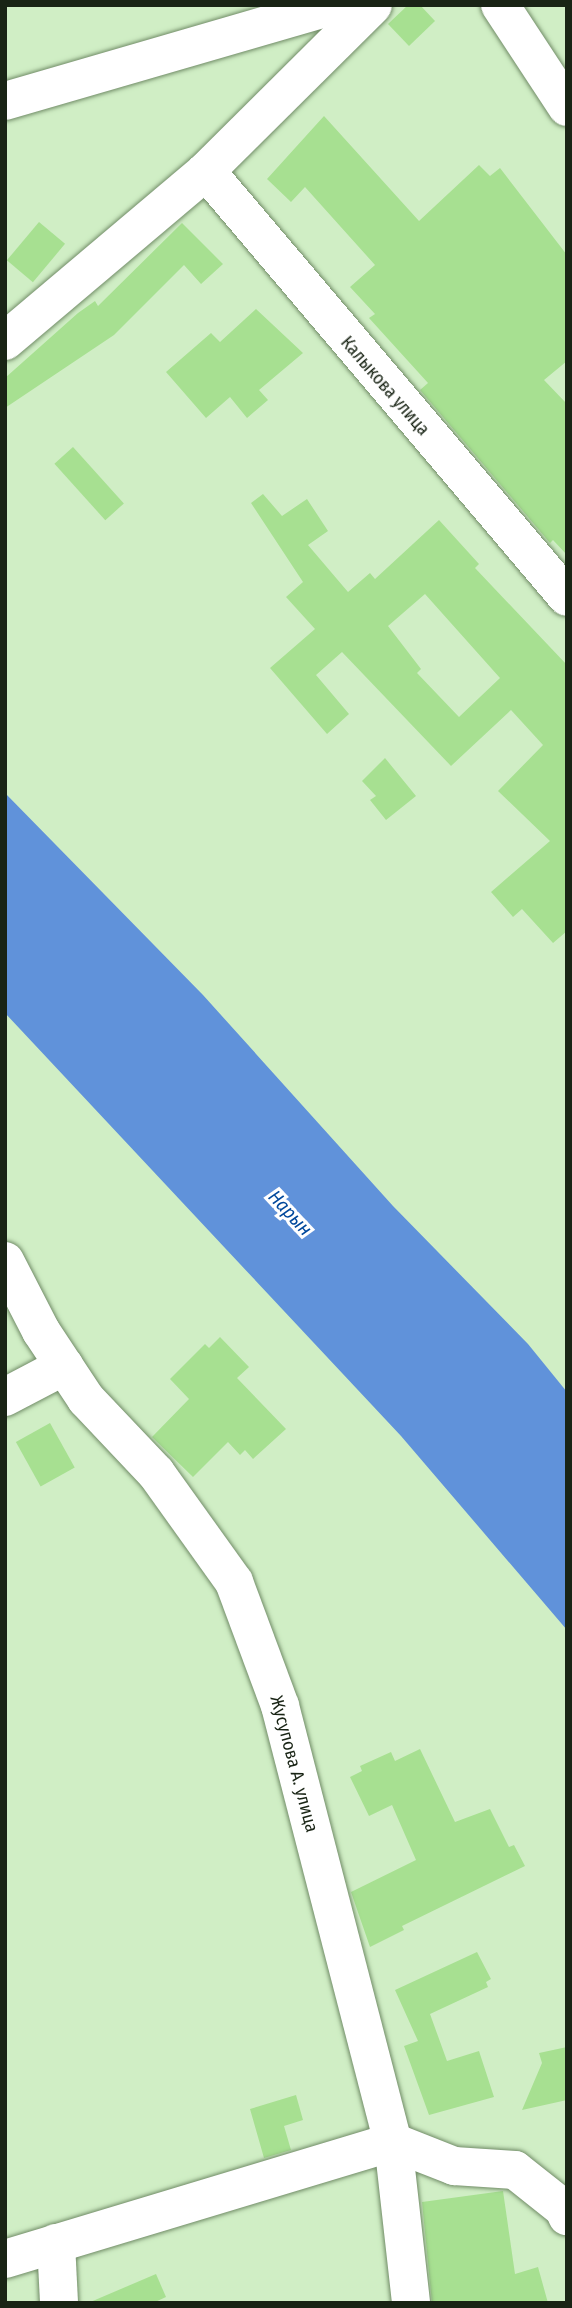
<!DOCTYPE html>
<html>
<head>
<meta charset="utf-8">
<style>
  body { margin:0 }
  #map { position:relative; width:572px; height:2308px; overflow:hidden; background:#d0eec5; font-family:"Fira Sans Condensed",sans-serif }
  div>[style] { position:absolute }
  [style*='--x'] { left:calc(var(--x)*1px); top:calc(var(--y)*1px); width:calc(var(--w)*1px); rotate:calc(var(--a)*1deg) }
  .water>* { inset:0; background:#6092da }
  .building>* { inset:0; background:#a7e091; transform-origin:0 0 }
  .roads { filter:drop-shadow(0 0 2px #718c67) drop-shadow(0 0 2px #718c67) }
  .minor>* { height:38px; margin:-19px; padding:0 19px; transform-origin:19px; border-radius:19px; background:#fff }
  span { translate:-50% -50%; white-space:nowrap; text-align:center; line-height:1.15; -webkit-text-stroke:6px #fff; paint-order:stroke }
  .street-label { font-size:18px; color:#192415 }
  .water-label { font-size:19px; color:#00489c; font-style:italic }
  .frame { position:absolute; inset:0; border:7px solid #192415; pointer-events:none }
</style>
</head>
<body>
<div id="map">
  <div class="water">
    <div style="clip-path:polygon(5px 793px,203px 995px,393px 1206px,528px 1344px,567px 1392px,567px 1630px,401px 1436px,5px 1013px)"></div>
  </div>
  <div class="building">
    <div style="clip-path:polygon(408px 5px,420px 5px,435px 21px,409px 46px,388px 24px)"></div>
    <div style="clip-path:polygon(324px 116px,419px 221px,479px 165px,490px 176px,500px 168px,567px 255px,567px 361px,544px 380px,567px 404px,567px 555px,553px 540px,550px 543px,420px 390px,428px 383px,369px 318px,375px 314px,350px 287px,375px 265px,305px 187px,291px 202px,267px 179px)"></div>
    <div style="left:39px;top:222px;width:34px;height:50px;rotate:40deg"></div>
    <div style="clip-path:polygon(182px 223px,223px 264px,201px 284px,184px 265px,114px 335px,5px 408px,5px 378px,78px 313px,95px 301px,98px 306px)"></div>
    <div style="clip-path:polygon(256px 309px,303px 353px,259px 390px,268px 400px,247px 418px,230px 397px,206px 418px,166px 372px,211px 333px,220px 342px)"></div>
    <div style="left:73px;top:447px;width:76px;height:25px;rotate:48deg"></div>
    <div style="clip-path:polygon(evenodd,263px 494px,282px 516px,307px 499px,328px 531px,308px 545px,348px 592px,370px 573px,375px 579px,439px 520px,479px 564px,475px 568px,567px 665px,567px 931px,553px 943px,522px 909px,513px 917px,491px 892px,550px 841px,498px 791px,543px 745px,511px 710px,451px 766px,342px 652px,316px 675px,349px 714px,327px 734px,270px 668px,315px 629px,286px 597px,303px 582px,251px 503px,263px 494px,425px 594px,500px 678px,459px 717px,417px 673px,421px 669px,388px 626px,425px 594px)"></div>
    <div style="clip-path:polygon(385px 758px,416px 796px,386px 820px,370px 800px,376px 796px,362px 781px)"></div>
    <div style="clip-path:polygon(220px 1337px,249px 1367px,237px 1378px,286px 1429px,253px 1459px,245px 1450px,240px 1455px,228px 1442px,193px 1477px,152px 1437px,189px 1399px,170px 1379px,205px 1344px,209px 1348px)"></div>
    <div style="left:50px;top:1423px;width:51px;height:39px;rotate:61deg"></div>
    <div style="clip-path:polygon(420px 1749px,455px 1822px,490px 1809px,509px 1847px,514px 1845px,525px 1866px,402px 1926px,404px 1930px,370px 1947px,351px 1892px,416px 1860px,392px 1805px,369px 1816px,350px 1777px,362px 1771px,360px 1766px,391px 1752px,395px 1761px)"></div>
    <div style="clip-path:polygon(477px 1952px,491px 1979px,486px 1982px,488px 1987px,430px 2014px,447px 2061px,479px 2051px,494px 2097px,429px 2115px,404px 2046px,418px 2041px,395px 1990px)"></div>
    <div style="clip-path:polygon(567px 2047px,567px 2100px,522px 2110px,542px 2063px,539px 2053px)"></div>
    <div style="clip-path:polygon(296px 2095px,303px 2120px,284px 2126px,291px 2150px,264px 2158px,250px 2109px)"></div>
    <div style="clip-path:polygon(503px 2191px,515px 2274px,538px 2267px,548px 2303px,432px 2303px,422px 2202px)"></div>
    <div style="clip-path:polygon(156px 2274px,166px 2297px,153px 2303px,88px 2303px)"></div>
  </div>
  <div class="roads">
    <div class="minor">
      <div style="--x:500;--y:5;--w:122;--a:56.7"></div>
      <div style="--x:5;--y:101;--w:345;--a:-16.2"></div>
      <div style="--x:206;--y:171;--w:558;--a:49.72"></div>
      <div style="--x:5;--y:341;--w:263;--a:-40.2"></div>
      <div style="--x:206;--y:171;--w:235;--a:-44.8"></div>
      <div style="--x:5;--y:1261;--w:79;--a:62.8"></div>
      <div style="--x:41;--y:1331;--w:82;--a:56.5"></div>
      <div style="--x:86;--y:1399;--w:102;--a:46.6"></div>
      <div style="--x:156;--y:1473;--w:134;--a:54.4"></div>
      <div style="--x:234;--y:1582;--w:132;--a:69.6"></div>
      <div style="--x:280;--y:1706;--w:450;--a:75.5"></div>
      <div style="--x:393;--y:2142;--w:66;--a:21.5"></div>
      <div style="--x:454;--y:2166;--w:61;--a:3.8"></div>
      <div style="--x:515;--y:2170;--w:63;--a:38.5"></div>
      <div style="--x:564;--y:2209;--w:8;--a:67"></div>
      <div style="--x:5;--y:1397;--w:67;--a:-27.7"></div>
      <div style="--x:56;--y:2243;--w:60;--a:87.1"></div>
      <div style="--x:5;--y:2259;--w:405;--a:-16.8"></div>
      <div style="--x:393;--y:2142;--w:162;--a:83.6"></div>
    </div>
  </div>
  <div class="street-label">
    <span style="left:385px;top:386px;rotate:49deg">Калыкова улица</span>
    <span style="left:294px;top:1764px;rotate:75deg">Жусупова А. улица</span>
  </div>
  <div class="water-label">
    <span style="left:290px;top:1213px;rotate:47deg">Нарын</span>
  </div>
  <div class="frame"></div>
</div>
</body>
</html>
